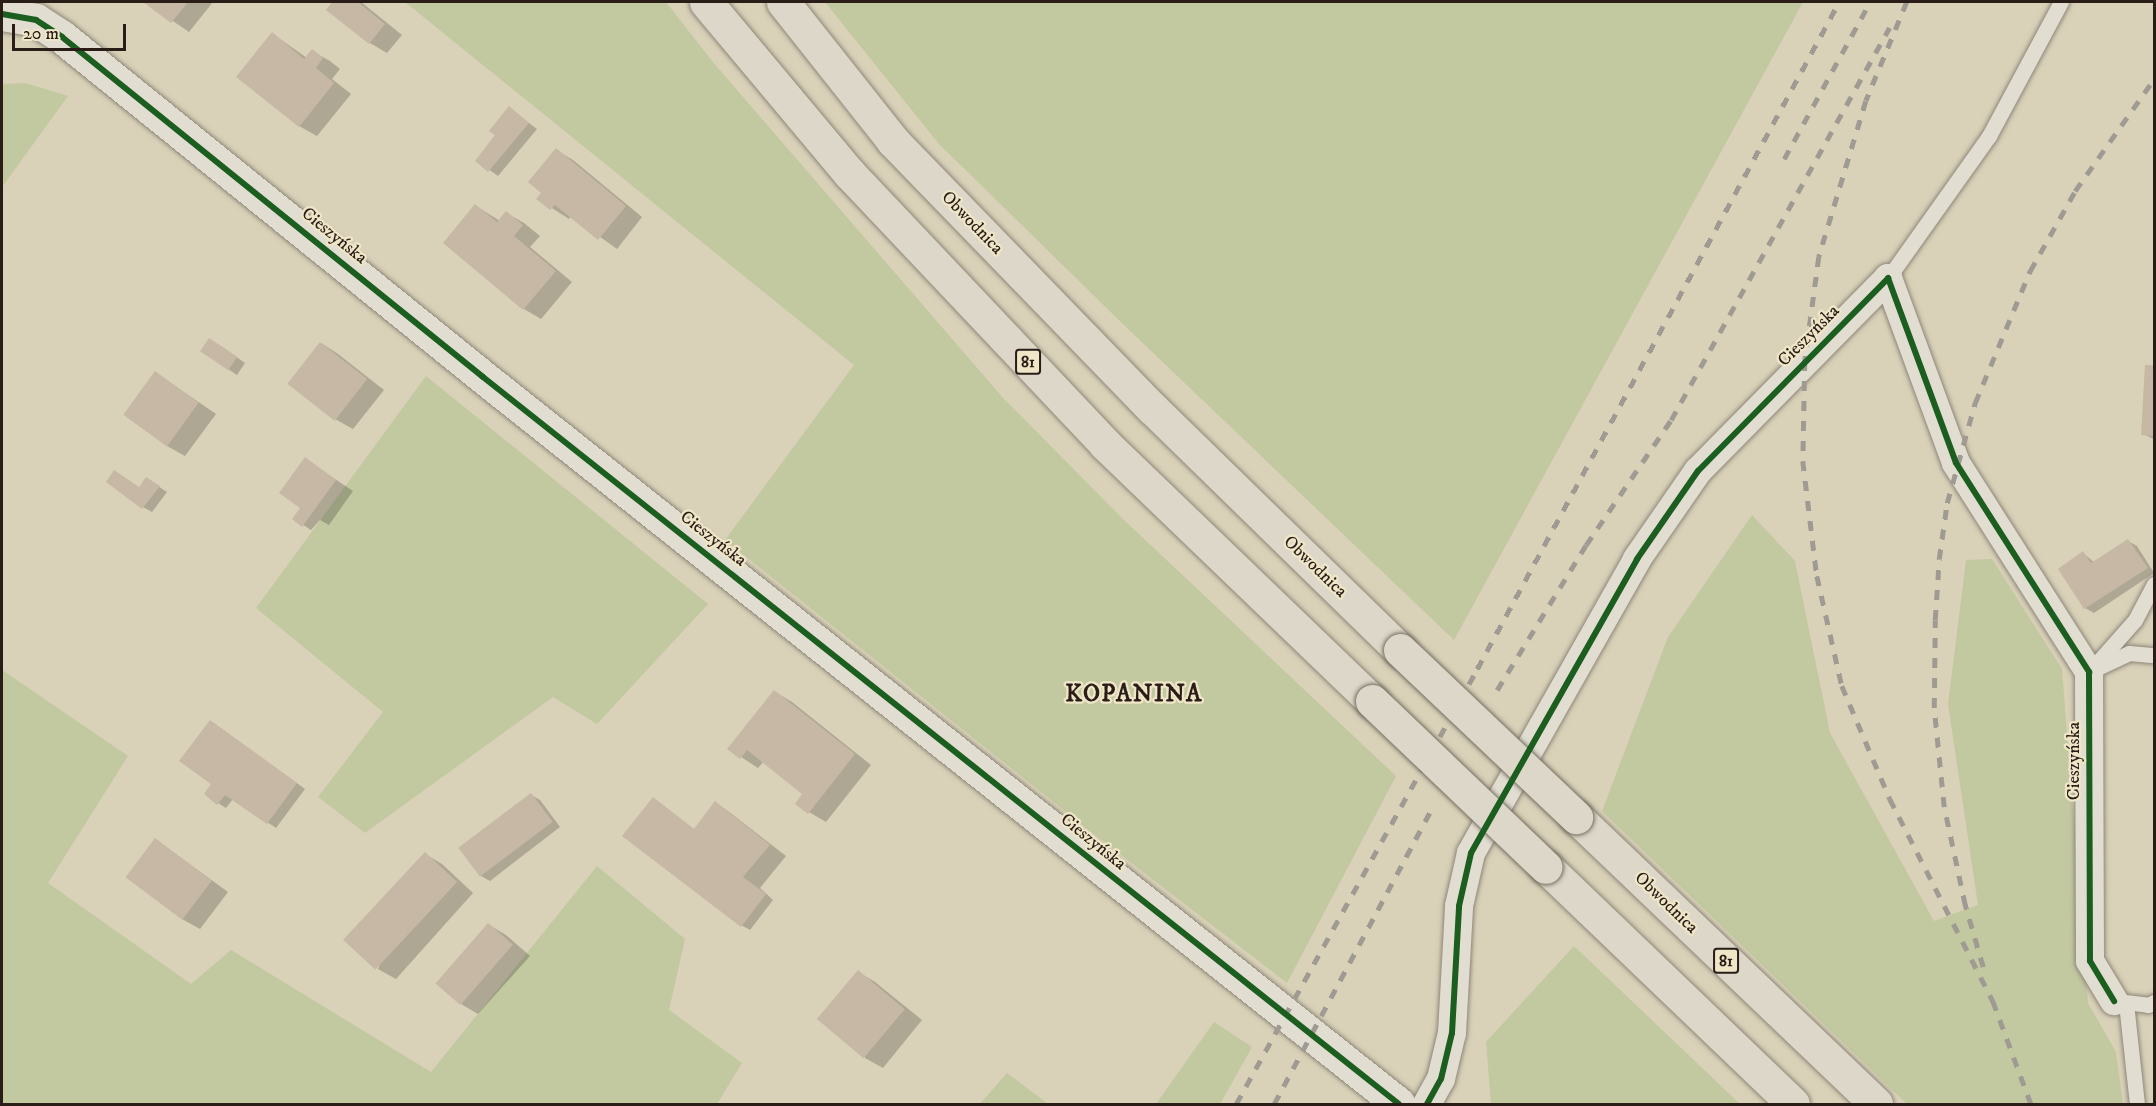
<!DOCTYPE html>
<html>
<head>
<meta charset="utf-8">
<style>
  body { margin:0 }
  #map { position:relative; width:2156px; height:1106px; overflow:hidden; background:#d9d1b8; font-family:"IM FELL DW Pica",serif }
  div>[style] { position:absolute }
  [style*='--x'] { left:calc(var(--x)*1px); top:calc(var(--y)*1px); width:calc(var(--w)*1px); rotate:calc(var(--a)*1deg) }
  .green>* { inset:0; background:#c2c8a0 }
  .shadow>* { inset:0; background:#0003 }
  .building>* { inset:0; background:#c6b8a5; transform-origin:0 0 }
  .roads { filter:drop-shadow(0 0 2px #8e8779) drop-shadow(0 0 2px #8e8779) }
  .lane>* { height:15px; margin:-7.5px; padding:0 7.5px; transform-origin:7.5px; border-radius:7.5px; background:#e1ddd1 }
  .street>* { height:28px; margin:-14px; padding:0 14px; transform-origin:14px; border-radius:14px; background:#e1ddd1 }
  .secondary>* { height:33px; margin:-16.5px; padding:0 16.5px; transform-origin:16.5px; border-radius:16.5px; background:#e1ddd1 }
  .primary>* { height:33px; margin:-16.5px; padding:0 16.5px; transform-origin:16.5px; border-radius:16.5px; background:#dcd7c8 }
  .rail>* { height:4.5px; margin-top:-2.25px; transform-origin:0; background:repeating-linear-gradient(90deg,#a09b92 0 10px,transparent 0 20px) }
  .bridges { filter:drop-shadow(0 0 2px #756f63) drop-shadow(0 0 2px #756f63) }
  .primary-bridge>* { height:33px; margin:-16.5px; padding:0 16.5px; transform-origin:16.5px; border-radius:16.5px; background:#dcd7c8 }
  .cycleway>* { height:6px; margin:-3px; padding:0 3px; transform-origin:3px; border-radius:3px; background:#1b5e20 }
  span { translate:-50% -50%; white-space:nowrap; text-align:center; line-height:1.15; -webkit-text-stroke:4.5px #efe6c8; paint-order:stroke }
  .shield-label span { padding:2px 4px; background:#efe6c8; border:2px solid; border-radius:4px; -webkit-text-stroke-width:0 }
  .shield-label { font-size:16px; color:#2a1d17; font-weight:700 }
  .street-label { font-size:18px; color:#2a1d17 }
  .district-label { font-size:24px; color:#2a1d17; font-weight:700; letter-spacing:1.5px }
  .frame { position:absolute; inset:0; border:3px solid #2a1d17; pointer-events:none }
  .scale { position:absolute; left:12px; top:24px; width:114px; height:27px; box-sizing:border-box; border:3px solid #2a1d17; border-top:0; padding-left:8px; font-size:18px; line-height:21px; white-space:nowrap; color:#2a1d17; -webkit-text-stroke:4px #efe6c8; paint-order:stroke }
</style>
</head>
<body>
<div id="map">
  <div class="green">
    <div style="clip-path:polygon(405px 2px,666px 2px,712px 61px,1004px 399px,1124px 520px,1396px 776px,1287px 983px,1085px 827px,725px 540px,854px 365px)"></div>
    <div style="clip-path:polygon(825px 2px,1803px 2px,1454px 640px,1127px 328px,939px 144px)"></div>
    <div style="clip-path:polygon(25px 83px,68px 96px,2px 187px,2px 84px)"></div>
    <div style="clip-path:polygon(426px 376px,708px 604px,597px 724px,553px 697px,365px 833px,318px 797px,383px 712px,256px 608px)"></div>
    <div style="clip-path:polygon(1752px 515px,1795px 561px,1830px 733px,1934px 921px,1978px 905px,1948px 704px,1966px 560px,1992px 559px,2062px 669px,2088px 1003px,2116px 1052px,2123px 1104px,1907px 1104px,1602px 811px,1668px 637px)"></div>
    <div style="clip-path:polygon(2px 670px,128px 756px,48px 883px,191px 984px,231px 950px,431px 1072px,597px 866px,685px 939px,669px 1010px,742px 1063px,717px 1104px,2px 1104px)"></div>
    <div style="clip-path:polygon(1574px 946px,1740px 1104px,1491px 1104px,1486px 1042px)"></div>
    <div style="clip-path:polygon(1214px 1022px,1252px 1047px,1220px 1104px,1156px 1104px)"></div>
    <div style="clip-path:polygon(1007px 1073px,1048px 1104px,980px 1104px)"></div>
  </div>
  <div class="shadow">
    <div style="clip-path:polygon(145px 2px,213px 2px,189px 32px)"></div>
    <div style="clip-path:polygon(334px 2px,361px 2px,402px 35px,387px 53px,370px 43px,328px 9px)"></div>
    <div style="clip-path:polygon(273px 34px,307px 58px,312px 51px,330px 61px,340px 69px,332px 79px,351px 94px,317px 136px,299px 126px)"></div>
    <div style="clip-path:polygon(509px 108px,537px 129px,498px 176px,477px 161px,497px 135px)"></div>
    <div style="clip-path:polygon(556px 150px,573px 160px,642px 217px,617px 249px,571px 216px,569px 219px,538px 199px,543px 193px)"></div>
    <div style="clip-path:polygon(476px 206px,500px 221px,506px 213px,524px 223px,540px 236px,530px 247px,572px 282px,541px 319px,524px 309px)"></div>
    <div style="clip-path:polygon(321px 343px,338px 354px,384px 390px,353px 429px,335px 419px,289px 383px)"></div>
    <div style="clip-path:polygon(218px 344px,245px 363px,237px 375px,201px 351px)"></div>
    <div style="clip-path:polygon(2146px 366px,2154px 367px,2154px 439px,2143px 434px)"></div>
    <div style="clip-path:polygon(156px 373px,216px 414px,185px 456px,167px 446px)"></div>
    <div style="clip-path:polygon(305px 459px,353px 491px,329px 525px,320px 520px,311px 530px,294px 519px,306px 513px)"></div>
    <div style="clip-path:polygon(155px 484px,167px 492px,152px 512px,143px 507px,140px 489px)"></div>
    <div style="clip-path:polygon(2128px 541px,2137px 546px,2154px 573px,2094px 613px,2085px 608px,2060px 569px,2083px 553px,2095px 563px)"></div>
    <div style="clip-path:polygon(775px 692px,792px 702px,871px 765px,826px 822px,809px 812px,804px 794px,764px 761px,758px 768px,729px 749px)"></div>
    <div style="clip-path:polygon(219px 727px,305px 789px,276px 828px,233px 799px,226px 808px,218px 803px,213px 784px)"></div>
    <div style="clip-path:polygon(531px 795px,540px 800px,560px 827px,490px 881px,481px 876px)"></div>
    <div style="clip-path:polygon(654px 799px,695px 830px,724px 808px,786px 856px,760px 888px,773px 900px,750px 930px,741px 925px)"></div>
    <div style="clip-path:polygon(156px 840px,228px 892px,200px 929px,182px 919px)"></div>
    <div style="clip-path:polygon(425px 854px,442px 864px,473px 893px,396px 979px,378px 969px)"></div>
    <div style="clip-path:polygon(489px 925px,506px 935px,530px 956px,478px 1014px,461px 1004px)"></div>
    <div style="clip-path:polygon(858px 972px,875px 982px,922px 1020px,883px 1068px,865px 1058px)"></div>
  </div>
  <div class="building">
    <div style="clip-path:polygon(143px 2px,188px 2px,171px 23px)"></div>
    <div style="clip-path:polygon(332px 2px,358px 2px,385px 24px,369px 44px,326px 10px)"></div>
    <div style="clip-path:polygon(272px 32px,304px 59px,312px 49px,323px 58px,316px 68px,334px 83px,299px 127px,236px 77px)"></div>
    <div style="clip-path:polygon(509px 106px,529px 123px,488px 172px,475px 161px,495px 135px,489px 131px)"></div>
    <div style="clip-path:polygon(556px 148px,626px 206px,598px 240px,555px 205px,550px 210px,536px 199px,541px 193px,528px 182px)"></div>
    <div style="clip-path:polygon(475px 204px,497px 222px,506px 211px,523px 225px,514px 236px,556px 271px,523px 310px,443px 243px)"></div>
    <div style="left:209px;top:338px;width:34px;height:16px;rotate:34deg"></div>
    <div style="left:320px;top:342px;width:60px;height:53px;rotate:38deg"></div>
    <div style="clip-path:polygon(2145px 365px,2154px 365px,2154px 436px,2141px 435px)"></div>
    <div style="left:155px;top:371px;width:54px;height:54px;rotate:36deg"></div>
    <div style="clip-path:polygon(305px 457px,336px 480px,302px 527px,292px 519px,300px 508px,279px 493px)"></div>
    <div style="clip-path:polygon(114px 470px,139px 487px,146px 477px,160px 486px,142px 509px,106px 482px)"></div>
    <div style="clip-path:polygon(2128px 539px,2148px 568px,2084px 609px,2058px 569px,2083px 551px,2091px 563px)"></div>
    <div style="clip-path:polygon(774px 690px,855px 754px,808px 814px,795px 804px,802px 794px,747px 750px,740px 759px,727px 749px)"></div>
    <div style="clip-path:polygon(210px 720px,297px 783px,267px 824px,225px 795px,217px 805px,204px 794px,211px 784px,179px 761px)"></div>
    <div style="left:531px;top:793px;width:36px;height:91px;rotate:53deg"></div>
    <div style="clip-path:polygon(653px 797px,694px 829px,715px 801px,770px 845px,743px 877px,766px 894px,741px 927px,622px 836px)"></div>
    <div style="left:155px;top:838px;width:71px;height:49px;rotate:37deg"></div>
    <div style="left:425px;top:852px;width:44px;height:120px;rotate:43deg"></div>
    <div style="left:488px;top:923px;width:33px;height:80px;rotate:41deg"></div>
    <div style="left:858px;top:970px;width:61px;height:64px;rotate:40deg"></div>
  </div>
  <div class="roads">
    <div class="lane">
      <div style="--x:1888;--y:278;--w:174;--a:-54.6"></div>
      <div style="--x:1989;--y:136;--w:152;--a:-61.8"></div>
      <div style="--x:2154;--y:584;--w:41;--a:117.8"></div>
      <div style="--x:2135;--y:620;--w:69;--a:131.5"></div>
      <div style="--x:2089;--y:672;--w:44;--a:-25.4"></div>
      <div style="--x:2129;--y:653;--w:25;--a:5"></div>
      <div style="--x:2117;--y:1001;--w:31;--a:7"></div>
      <div style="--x:2148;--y:1005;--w:7;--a:-27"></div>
      <div style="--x:2126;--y:1003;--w:102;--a:83.8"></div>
    </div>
    <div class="street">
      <div style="--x:1427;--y:1104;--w:29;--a:-61"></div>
      <div style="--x:1441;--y:1079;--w:47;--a:-76.6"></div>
      <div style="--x:1452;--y:1033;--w:127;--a:-86.8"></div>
      <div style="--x:1459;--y:906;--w:54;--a:-77.2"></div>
      <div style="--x:1471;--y:853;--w:338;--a:-60.5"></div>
      <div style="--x:1637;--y:559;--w:107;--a:-55.3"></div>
      <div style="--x:1698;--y:471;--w:271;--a:-45.4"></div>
      <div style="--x:1888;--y:278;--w:197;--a:69.8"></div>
      <div style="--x:1956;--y:463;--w:248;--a:57.5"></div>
      <div style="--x:2089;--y:672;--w:289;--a:89.8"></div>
      <div style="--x:2090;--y:961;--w:47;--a:59"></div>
    </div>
    <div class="secondary">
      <div style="--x:2;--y:14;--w:35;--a:10"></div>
      <div style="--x:36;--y:20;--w:31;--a:33"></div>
      <div style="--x:62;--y:37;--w:541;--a:38.92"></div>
      <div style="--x:483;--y:377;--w:1169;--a:38.44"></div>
    </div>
    <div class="primary">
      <div style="--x:706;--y:2;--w:223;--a:50.1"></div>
      <div style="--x:849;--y:173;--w:373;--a:46.6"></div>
      <div style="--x:1105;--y:444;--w:371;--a:43.9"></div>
      <div style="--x:783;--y:2;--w:177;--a:51.6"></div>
      <div style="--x:893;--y:141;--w:372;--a:45.9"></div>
      <div style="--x:1152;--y:408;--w:347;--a:44.3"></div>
      <div style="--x:1576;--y:817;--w:415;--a:43.7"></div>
      <div style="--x:1546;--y:867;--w:342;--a:43.8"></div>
    </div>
  </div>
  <div class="rail">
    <div style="--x:1907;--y:2;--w:107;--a:112.5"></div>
    <div style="--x:1866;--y:101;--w:163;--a:106.8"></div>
    <div style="--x:1819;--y:257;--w:105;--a:97.7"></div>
    <div style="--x:1805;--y:361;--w:100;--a:91.1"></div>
    <div style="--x:1803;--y:461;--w:116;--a:83.1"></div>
    <div style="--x:1817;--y:576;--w:113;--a:77.2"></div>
    <div style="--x:1842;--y:686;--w:123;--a:67"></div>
    <div style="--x:1890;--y:799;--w:227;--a:63"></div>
    <div style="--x:1993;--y:1001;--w:110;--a:69.7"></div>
    <div style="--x:1784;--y:159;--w:179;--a:-61.3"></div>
    <div style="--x:1497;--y:690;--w:170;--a:-58.5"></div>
    <div style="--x:1586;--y:545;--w:151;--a:-55.8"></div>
    <div style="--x:1671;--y:420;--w:449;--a:-60.9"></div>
    <div style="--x:1983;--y:967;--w:65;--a:-106.2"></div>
    <div style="--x:1965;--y:905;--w:100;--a:-102.1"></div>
    <div style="--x:1944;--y:807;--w:100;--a:-95.8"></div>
    <div style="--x:1934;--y:708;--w:88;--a:-89.3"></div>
    <div style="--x:1935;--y:620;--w:61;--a:-86.2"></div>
    <div style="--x:1939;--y:559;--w:57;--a:-81.9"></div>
    <div style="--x:1947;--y:503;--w:104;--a:-74.4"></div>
    <div style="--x:1975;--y:403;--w:143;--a:-67.4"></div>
    <div style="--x:2030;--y:271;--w:92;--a:-60.6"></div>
    <div style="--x:2075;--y:191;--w:137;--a:-54.8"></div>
    <div style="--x:1236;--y:1104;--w:497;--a:-61"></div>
    <div style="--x:1477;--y:669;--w:759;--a:-61.51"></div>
    <div style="--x:1274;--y:1104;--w:336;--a:-61.9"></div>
  </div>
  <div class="bridges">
    <div class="primary-bridge">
      <div style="--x:1400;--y:650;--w:243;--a:43.5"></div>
      <div style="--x:1372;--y:701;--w:240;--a:43.7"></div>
    </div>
  </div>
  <div class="cycleway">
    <div style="--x:2;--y:14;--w:35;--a:10"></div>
    <div style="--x:36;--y:20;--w:31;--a:33"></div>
    <div style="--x:62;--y:37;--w:541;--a:38.92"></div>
    <div style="--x:483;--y:377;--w:1169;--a:38.44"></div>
    <div style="--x:1427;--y:1104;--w:29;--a:-61"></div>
    <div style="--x:1441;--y:1079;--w:47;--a:-76.6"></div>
    <div style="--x:1452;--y:1033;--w:127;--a:-86.8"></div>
    <div style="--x:1459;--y:906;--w:54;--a:-77.2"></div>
    <div style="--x:1471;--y:853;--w:338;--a:-60.5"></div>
    <div style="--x:1637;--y:559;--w:107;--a:-55.3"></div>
    <div style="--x:1698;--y:471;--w:271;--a:-45.4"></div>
    <div style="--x:1888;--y:278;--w:197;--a:69.8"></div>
    <div style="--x:1956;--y:463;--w:248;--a:57.5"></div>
    <div style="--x:2089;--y:672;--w:289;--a:89.8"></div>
    <div style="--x:2090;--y:961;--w:47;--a:59"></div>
  </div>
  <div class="shield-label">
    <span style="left:1028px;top:362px">81</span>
    <span style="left:1726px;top:961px">81</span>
  </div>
  <div class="street-label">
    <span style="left:972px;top:223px;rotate:46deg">Obwodnica</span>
    <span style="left:334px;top:236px;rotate:39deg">Cieszyńska</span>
    <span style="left:1809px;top:336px;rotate:-45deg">Cieszyńska</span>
    <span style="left:713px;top:539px;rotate:38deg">Cieszyńska</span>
    <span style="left:1315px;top:567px;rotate:44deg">Obwodnica</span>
    <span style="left:2074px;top:761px;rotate:-90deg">Cieszyńska</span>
    <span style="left:1093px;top:842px;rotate:39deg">Cieszyńska</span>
    <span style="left:1666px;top:903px;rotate:44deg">Obwodnica</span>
  </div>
  <div class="district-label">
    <span style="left:1134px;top:695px">KOPANINA</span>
  </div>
  <div class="frame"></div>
  <div class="scale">20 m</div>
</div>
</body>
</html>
